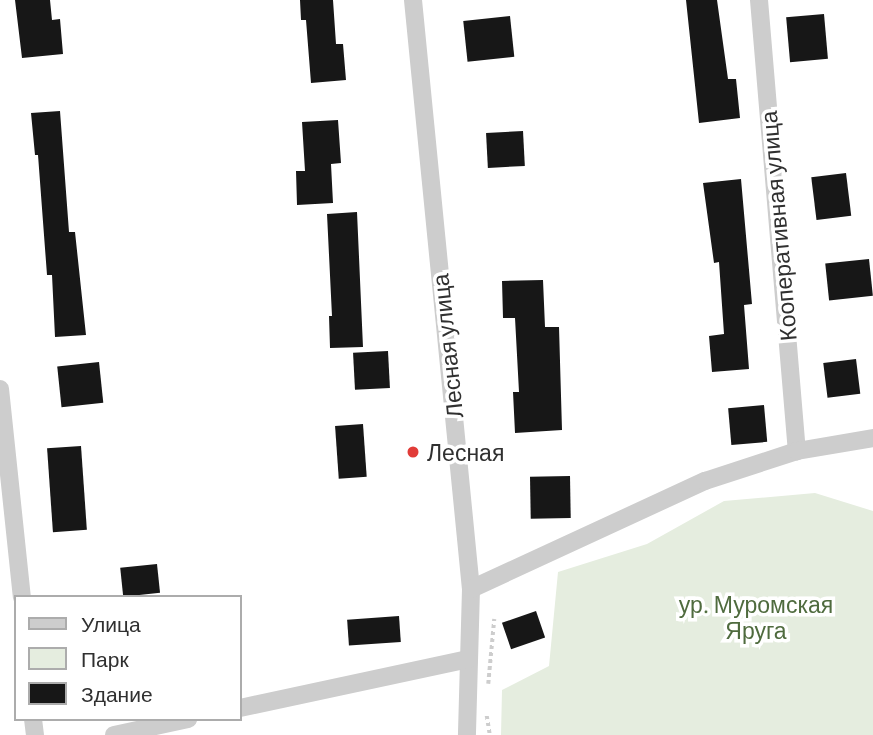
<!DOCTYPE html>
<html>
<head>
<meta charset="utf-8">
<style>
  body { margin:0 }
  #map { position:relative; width:873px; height:735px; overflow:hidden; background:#fff; font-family:Barlow,sans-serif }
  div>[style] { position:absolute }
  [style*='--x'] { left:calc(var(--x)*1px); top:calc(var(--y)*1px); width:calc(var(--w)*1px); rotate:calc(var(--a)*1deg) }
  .green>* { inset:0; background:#e5eddf }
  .building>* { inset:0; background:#171717; transform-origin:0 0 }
  .path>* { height:3.5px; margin-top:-1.75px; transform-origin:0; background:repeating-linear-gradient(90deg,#cdcdcd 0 3.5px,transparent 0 7px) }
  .minor>* { height:18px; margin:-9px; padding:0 9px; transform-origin:9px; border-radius:9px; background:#cdcdcd }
  .dots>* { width:19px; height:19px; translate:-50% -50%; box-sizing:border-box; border:4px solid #fff; border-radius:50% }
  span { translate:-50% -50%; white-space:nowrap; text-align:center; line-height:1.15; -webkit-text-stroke:7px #fff; paint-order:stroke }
  .street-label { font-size:23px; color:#303030 }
  .poi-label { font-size:23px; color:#303030 }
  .left { translate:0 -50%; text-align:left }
  .park-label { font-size:23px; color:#4f6b3e }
  .legend { position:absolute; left:14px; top:595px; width:228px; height:126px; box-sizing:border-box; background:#fff; border:2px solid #acacac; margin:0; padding:9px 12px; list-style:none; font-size:21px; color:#303030 }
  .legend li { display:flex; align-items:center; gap:14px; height:35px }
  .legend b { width:35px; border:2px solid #acacac }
</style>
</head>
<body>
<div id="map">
  <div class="green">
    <div style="clip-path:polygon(815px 493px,873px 511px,873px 735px,501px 735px,502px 690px,549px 666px,558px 572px,647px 544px,724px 501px)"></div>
  </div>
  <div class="building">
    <div style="clip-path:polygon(15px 0,50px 0,52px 20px,60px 19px,63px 54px,22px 58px)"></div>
    <div style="clip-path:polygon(300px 0,333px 0,336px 44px,343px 44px,346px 80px,311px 83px,306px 20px,301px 20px)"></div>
    <div style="clip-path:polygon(686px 0,717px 0,728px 79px,736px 79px,740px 118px,699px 123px)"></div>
    <div style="left:824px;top:14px;width:45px;height:38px;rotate:85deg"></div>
    <div style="left:510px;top:16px;width:41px;height:47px;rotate:84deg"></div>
    <div style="clip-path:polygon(60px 111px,69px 232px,75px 232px,86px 335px,55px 337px,52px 275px,47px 275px,38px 155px,35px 155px,31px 113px)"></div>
    <div style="clip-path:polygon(338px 120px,341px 163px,331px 164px,333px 203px,297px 205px,296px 171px,305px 171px,302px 122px)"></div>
    <div style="left:523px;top:131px;width:35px;height:37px;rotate:87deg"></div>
    <div style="left:846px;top:173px;width:43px;height:35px;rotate:83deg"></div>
    <div style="clip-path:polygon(741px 179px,752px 304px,744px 305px,749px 369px,712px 372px,709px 336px,724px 334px,719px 262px,714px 263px,703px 183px)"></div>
    <div style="clip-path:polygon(357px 212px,363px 347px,330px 348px,329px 316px,332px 316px,327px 214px)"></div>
    <div style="left:869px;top:259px;width:37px;height:44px;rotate:84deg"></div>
    <div style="clip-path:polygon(543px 280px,545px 327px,559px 327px,562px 430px,515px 433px,513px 392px,519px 392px,515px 318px,503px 318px,502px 281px)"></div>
    <div style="left:388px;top:351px;width:37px;height:35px;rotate:87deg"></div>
    <div style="left:856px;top:359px;width:35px;height:33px;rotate:83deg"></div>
    <div style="left:99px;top:362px;width:41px;height:42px;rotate:84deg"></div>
    <div style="left:764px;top:405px;width:37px;height:36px;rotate:85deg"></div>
    <div style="left:363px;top:424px;width:53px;height:28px;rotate:86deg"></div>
    <div style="left:81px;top:446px;width:84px;height:34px;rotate:86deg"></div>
    <div style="left:570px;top:476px;width:42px;height:40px;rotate:89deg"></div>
    <div style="left:157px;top:564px;width:29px;height:37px;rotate:84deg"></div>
    <div style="left:536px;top:611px;width:28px;height:36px;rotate:71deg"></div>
    <div style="left:399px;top:616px;width:26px;height:52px;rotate:86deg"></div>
  </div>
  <div class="path">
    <div style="--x:488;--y:684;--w:65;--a:-84.7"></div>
    <div style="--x:487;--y:716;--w:19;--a:81"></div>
  </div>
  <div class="minor">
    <div style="--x:413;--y:0;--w:592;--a:84.38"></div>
    <div style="--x:471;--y:589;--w:146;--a:91.6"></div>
    <div style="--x:759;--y:0;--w:453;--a:85.2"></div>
    <div style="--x:0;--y:389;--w:209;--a:84"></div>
    <div style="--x:471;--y:589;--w:258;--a:-24.8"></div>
    <div style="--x:705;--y:481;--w:97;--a:-18.1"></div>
    <div style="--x:797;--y:451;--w:77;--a:-9.7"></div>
    <div style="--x:240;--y:708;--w:233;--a:-12.1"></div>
    <div style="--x:33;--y:719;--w:16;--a:83"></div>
    <div style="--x:114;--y:735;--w:76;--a:-12.2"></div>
  </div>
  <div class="dots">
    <div style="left:413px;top:452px;background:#e13c38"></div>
  </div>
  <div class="street-label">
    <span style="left:778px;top:226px;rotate:-95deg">Кооперативная улица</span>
    <span style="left:447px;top:346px;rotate:-96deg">Лесная улица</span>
  </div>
  <div class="poi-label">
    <span class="left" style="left:427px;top:452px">Лесная</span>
  </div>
  <div class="park-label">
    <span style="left:756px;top:617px">ур. Муромская<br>Яруга</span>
  </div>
  <ul class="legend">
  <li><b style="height:9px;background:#cdcdcd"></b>Улица</li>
  <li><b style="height:19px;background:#e5eddf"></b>Парк</li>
  <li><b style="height:19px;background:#171717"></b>Здание</li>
  </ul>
</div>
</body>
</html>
